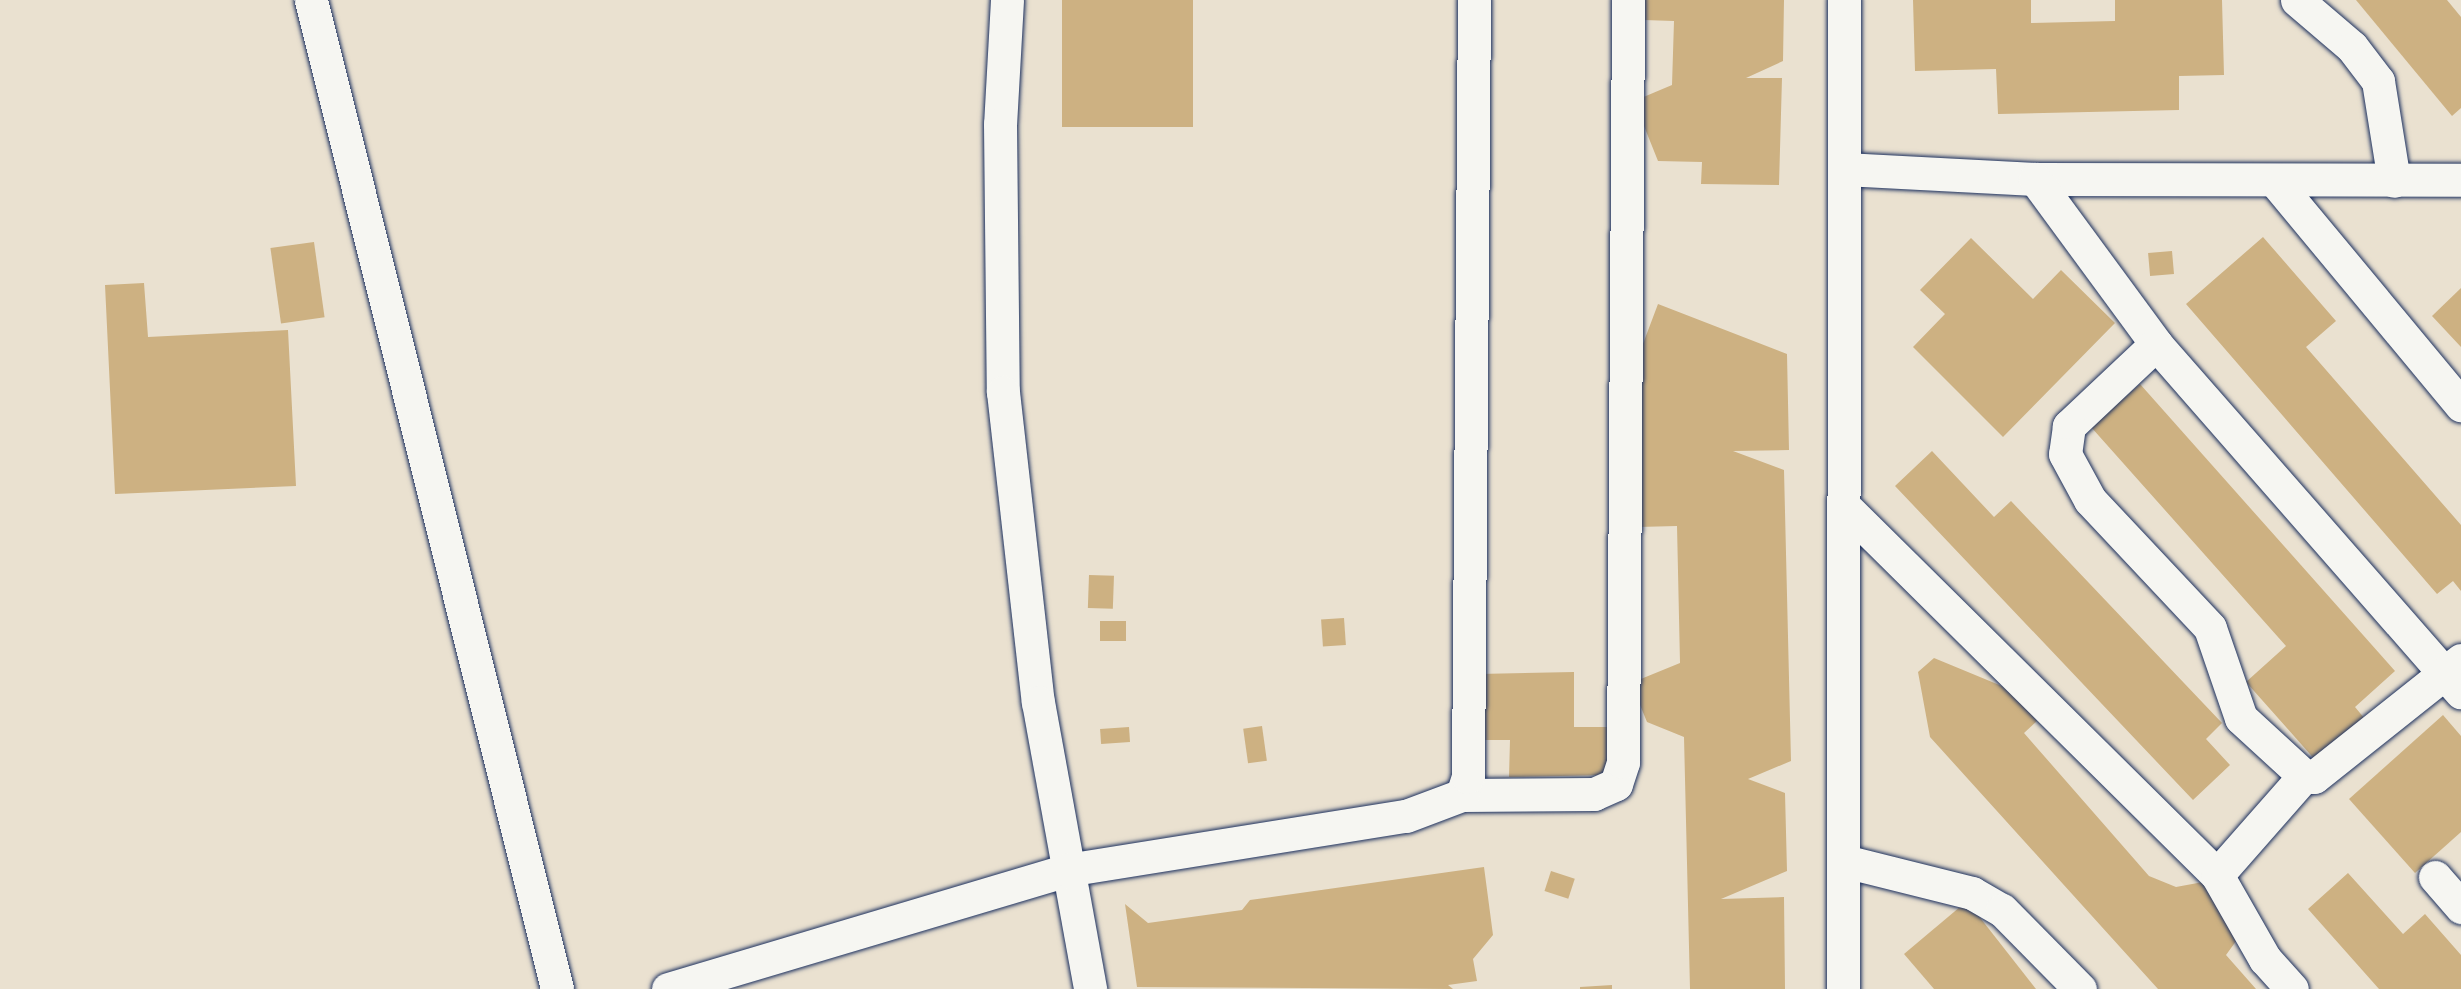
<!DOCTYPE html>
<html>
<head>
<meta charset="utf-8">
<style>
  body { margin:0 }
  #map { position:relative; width:2461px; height:989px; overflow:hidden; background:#eae1d0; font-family:Kalam,sans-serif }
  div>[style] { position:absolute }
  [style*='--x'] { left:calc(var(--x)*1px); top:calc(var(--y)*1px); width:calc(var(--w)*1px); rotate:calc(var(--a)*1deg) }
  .building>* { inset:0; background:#cdb182; transform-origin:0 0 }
  .roads { filter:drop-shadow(0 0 2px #1b2f5e) drop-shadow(0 0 2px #1b2f5e) }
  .minor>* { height:33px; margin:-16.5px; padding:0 16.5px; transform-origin:16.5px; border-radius:16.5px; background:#f6f6f2 }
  span { translate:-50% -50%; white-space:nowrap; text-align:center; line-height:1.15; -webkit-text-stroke:6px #f6f6f2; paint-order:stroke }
</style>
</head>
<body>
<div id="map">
  <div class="building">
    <div style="left:1062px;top:0;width:131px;height:127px"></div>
    <div style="clip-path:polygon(1635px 0,1784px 0,1783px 61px,1746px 78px,1782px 78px,1779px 185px,1701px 184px,1702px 162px,1658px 161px,1634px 101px,1672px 85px,1674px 21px,1644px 20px)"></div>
    <div style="clip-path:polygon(1913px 0,2031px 0,2031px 23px,2115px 21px,2115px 0,2222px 0,2224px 75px,2179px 76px,2179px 110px,1998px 114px,1996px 69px,1915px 71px)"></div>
    <div style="clip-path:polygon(2356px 0,2447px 0,2461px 17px,2461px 108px,2452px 116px)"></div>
    <div style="clip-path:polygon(2263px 237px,2336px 321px,2306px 347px,2461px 525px,2461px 591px,2453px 581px,2437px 594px,2186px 304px)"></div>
    <div style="clip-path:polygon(1971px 238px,2033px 299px,2061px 270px,2115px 323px,2003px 437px,1913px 347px,1945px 314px,1920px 290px)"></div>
    <div style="left:314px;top:242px;width:76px;height:44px;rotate:82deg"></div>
    <div style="left:2172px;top:251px;width:23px;height:24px;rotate:85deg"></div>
    <div style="clip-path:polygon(144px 283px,148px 337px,288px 330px,296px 486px,115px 494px,105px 285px)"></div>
    <div style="clip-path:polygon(2461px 288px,2461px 347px,2432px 316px)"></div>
    <div style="clip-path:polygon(1658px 304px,1787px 354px,1789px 450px,1733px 451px,1784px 470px,1791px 761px,1748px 779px,1785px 793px,1787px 871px,1721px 899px,1784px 897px,1785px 989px,1690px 989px,1684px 737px,1647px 722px,1631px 683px,1680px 663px,1677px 526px,1638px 527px,1635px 365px)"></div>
    <div style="clip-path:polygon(2140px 384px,2395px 671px,2355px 707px,2365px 719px,2317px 762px,2246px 682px,2286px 646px,2091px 427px)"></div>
    <div style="clip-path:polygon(1932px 451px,1994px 517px,2011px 501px,2222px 723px,2206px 739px,2230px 765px,2193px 800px,1895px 486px)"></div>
    <div style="left:1089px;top:575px;width:25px;height:33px;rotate:2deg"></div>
    <div style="left:1344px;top:618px;width:27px;height:23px;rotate:86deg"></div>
    <div style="left:1100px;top:621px;width:26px;height:20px"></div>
    <div style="clip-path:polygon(1934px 658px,2009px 689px,2037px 721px,2024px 733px,2149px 876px,2176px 887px,2203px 882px,2239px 937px,2226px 955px,2256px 989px,2158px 989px,1930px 737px,1918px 672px)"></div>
    <div style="clip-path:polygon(1574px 672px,1574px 727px,1611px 727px,1610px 775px,1509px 777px,1510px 740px,1478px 740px,1478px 674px)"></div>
    <div style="clip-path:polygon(2443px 715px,2461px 736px,2461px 832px,2415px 873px,2349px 799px)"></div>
    <div style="left:1262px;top:726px;width:35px;height:19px;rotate:82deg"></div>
    <div style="left:1129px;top:727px;width:15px;height:29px;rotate:86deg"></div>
    <div style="clip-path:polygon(1484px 867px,1493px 935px,1473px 959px,1477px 981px,1448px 985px,1453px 989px,1137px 987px,1125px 904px,1148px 923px,1242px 910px,1250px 900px)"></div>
    <div style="left:1551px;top:871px;width:25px;height:21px;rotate:18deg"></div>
    <div style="clip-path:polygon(2348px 873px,2403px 934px,2425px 914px,2461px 955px,2461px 989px,2379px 989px,2308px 909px)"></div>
    <div style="clip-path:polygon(1967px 901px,2036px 989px,1934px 989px,1904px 954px)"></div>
    <div style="clip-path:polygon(1612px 985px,1612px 989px,1580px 989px,1580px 987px)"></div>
  </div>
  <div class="roads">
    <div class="minor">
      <div style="--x:311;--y:0;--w:1019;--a:76.03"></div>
      <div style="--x:1007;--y:0;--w:124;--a:93.2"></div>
      <div style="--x:1000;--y:124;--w:268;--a:89.4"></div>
      <div style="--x:1003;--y:392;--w:312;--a:83.6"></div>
      <div style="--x:1038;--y:702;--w:292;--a:79.7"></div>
      <div style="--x:2297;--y:0;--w:72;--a:40.5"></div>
      <div style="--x:2352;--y:47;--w:43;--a:52.6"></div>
      <div style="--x:2378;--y:81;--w:101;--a:80.9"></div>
      <div style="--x:1844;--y:169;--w:191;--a:3"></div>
      <div style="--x:2035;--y:179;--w:426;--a:0.1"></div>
      <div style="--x:2035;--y:179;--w:205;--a:53.7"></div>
      <div style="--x:2156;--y:344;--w:463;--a:48.8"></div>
      <div style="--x:2274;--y:180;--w:293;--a:50.3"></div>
      <div style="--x:2156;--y:344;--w:120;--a:136.7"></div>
      <div style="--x:2069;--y:426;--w:28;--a:98"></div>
      <div style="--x:2065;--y:454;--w:52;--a:61.5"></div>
      <div style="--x:2090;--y:500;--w:175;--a:46.8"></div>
      <div style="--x:2210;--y:628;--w:95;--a:71"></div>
      <div style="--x:2241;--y:718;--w:86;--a:42.6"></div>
      <div style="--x:2304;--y:776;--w:10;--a:6"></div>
      <div style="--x:2314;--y:777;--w:188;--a:-38.5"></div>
      <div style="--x:1843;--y:505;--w:526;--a:44.69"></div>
      <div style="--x:2217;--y:875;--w:97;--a:60.3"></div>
      <div style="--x:2265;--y:959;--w:40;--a:48"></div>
      <div style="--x:1462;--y:795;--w:132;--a:-0.4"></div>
      <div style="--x:1594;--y:794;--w:24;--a:-24"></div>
      <div style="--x:1616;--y:784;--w:23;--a:-72"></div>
      <div style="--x:1623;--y:762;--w:762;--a:-89.62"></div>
      <div style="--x:1844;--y:861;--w:132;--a:14"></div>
      <div style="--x:1972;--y:893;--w:34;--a:30"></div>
      <div style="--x:2002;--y:910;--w:111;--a:45.4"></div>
      <div style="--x:2217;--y:875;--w:132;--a:-48.7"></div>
      <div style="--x:2435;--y:877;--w:40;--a:49"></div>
      <div style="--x:668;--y:989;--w:416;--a:-16.6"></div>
      <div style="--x:1067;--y:870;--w:343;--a:-9.1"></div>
      <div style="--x:1406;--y:816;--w:60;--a:-20.6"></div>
      <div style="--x:1462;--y:795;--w:19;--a:-72"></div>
      <div style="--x:1468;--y:777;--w:777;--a:-89.56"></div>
      <div style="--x:1843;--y:989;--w:989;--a:-89.94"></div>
    </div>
  </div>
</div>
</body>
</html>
